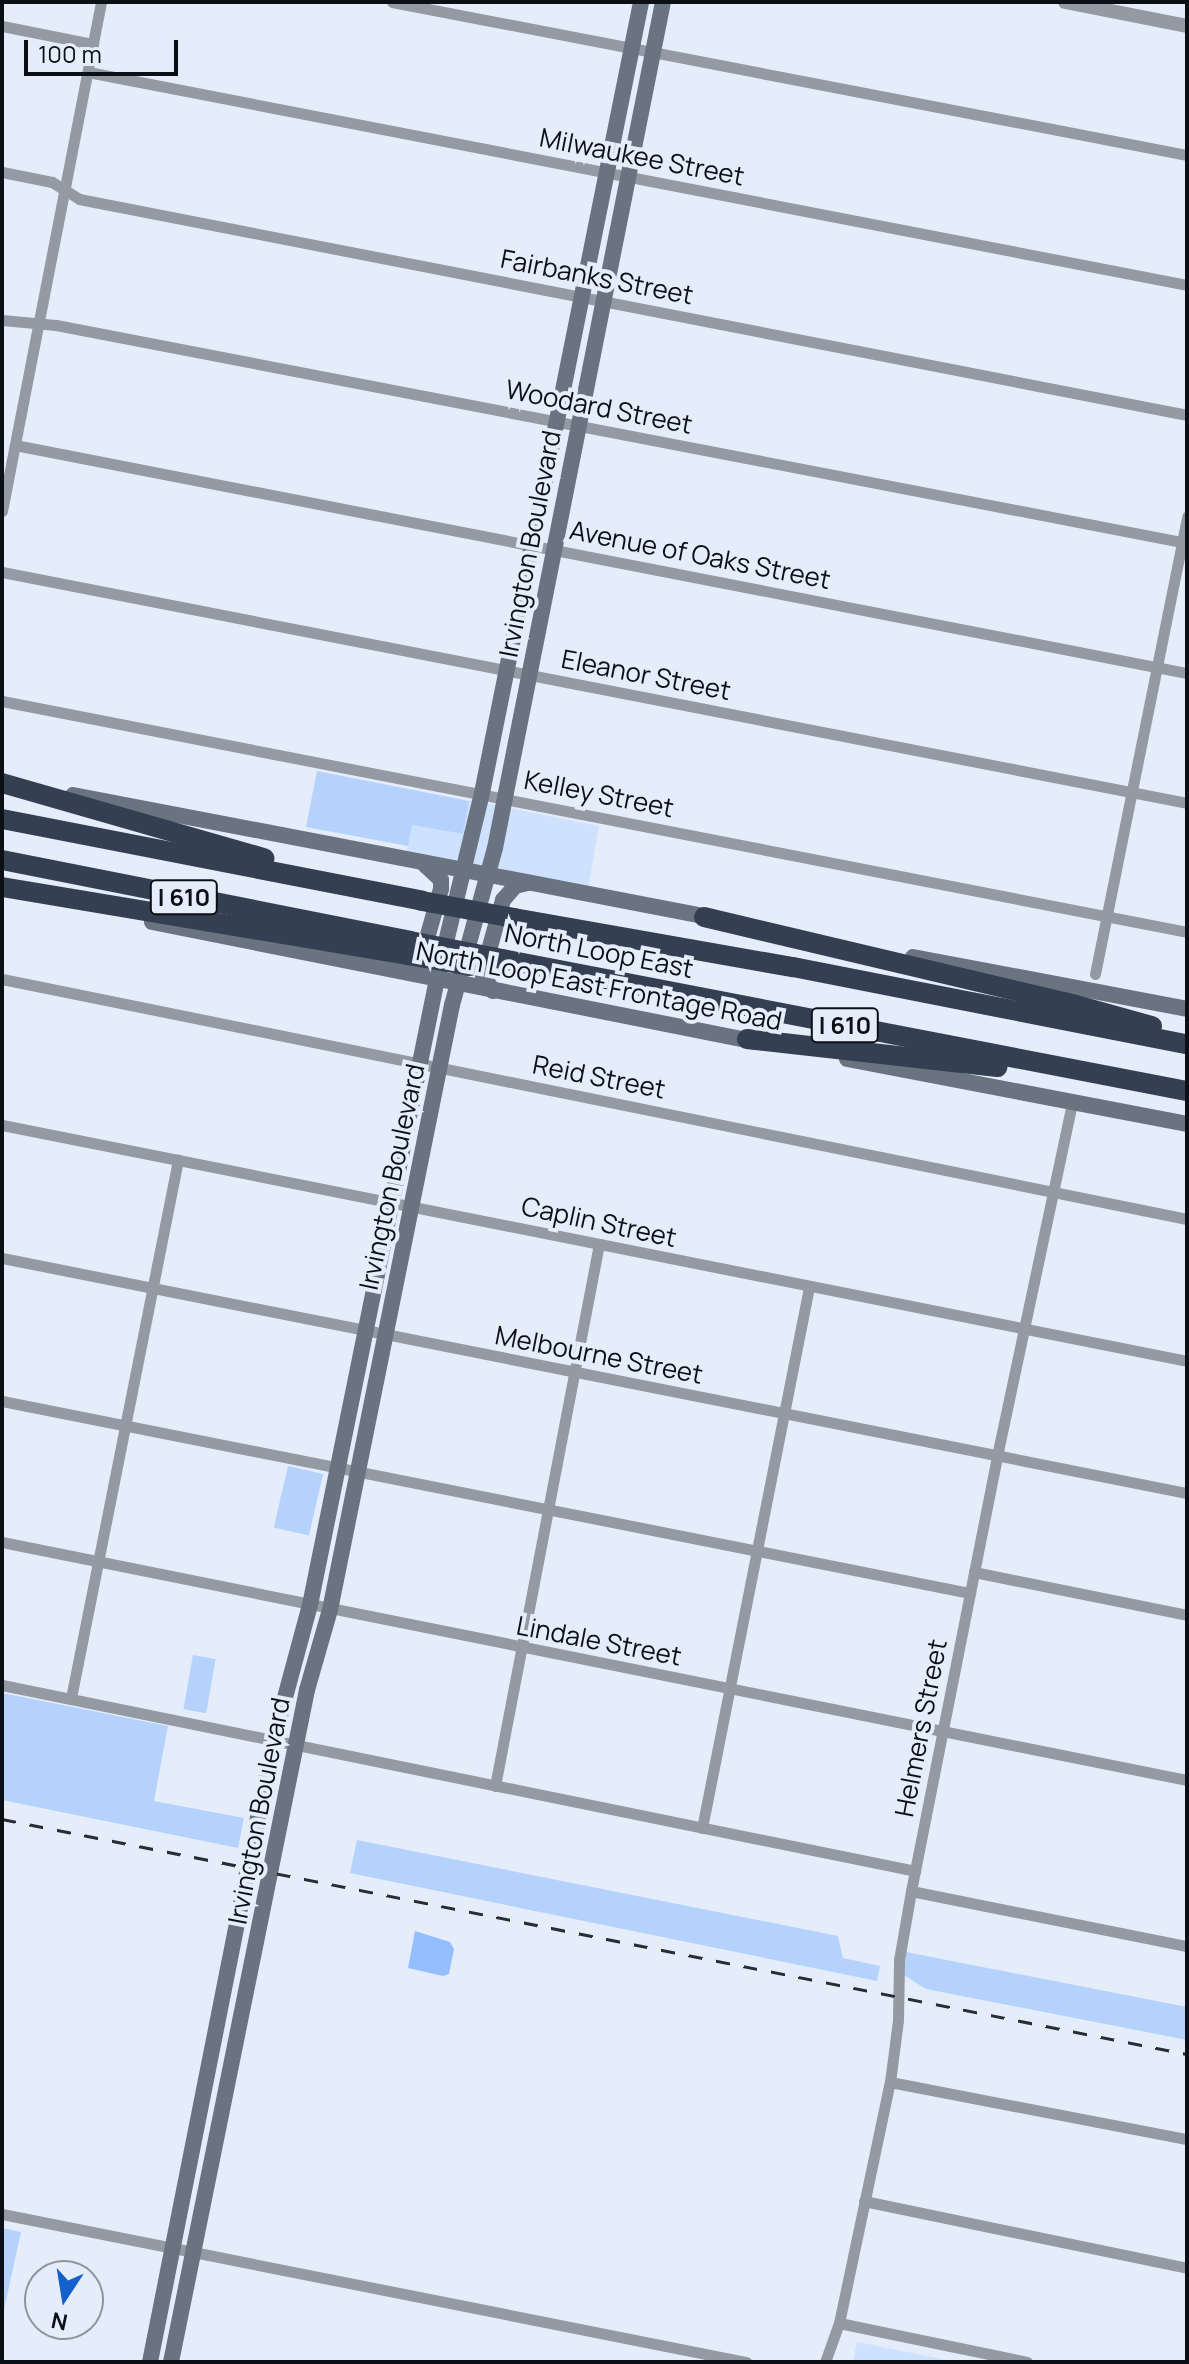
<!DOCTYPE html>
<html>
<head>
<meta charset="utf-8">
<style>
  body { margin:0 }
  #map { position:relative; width:1189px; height:2364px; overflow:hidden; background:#e5edfb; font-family:Manrope,sans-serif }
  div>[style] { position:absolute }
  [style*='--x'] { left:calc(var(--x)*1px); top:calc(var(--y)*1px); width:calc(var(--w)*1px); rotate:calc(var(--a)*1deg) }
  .built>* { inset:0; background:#cee1fe }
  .green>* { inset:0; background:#b5d2fd; transform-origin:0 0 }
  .water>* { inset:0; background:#94beff }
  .minor>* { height:11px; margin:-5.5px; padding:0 5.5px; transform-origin:5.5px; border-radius:5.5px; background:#949aa3 }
  .tertiary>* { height:14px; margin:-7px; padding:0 7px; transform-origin:7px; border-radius:7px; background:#949aa3 }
  .secondary>* { height:16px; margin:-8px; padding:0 8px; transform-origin:8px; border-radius:8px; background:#6a7380 }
  .motorway>* { height:20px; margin:-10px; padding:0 10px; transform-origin:10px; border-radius:10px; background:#343f51 }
  .rail>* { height:3px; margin-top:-1.5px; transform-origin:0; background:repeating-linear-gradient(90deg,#282d35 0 14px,transparent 0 28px) }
  .motorway-bridge>* { height:20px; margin:-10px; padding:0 10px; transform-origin:10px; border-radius:10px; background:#343f51 }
  span { translate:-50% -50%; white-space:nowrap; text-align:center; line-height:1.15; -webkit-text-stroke:8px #e5edfb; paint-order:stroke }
  .shield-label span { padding:2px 6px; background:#e5edfb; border:2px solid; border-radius:6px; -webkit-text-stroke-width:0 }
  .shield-label { font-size:24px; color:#0b1017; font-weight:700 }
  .street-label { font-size:26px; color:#0b1017 }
  .frame { position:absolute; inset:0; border:4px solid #0b1017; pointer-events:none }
  .north { position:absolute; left:24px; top:2260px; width:80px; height:80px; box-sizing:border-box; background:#e5edfb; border:2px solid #8e95a0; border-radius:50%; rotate:192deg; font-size:22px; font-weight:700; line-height:32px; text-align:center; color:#0b1017 }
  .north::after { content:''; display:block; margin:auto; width:28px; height:36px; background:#1461cb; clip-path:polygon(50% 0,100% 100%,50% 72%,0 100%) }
  .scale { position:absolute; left:24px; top:40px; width:154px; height:36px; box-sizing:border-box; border:4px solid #0b1017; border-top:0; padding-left:10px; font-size:24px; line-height:28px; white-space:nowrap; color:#0b1017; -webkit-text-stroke:6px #e5edfb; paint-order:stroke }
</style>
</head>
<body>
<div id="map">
  <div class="built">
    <div style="clip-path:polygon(469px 800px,599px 826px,588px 888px,406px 853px,412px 825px,463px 834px)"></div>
    <div style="clip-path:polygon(857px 2342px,957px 2362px,853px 2362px)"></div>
  </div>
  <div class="green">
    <div style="clip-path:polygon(317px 771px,469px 801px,463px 834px,412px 825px,408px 846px,306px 827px)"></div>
    <div style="left:288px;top:1466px;width:36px;height:63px;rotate:13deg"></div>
    <div style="left:193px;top:1655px;width:23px;height:55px;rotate:10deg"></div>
    <div style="clip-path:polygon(2px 1693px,168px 1726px,154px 1801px,244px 1818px,238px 1848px,2px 1800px)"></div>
    <div style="clip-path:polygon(357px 1840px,838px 1936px,843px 1958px,880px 1966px,877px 1981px,350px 1873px)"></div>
    <div style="clip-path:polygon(906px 1952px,1187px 2007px,1187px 2040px,926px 1989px,904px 1975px)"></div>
    <div style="clip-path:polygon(2px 2228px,21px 2232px,4px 2310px,2px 2310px)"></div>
  </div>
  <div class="water">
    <div style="clip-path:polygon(415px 1931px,450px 1942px,454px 1949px,449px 1974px,443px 1976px,408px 1968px)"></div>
  </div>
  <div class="minor">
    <div style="--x:392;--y:2;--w:810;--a:10.89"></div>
    <div style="--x:2;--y:26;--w:93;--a:11.2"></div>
    <div style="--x:88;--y:72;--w:1119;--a:10.97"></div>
    <div style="--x:2;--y:172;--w:51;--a:11.3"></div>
    <div style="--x:52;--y:182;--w:32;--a:32"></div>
    <div style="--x:79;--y:199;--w:1129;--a:11.03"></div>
    <div style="--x:2;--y:320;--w:54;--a:5.3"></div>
    <div style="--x:56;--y:325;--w:1152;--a:10.91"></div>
    <div style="--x:15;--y:445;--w:1194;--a:11.01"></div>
    <div style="--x:2;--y:511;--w:519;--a:-78.99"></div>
    <div style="--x:2;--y:572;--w:1207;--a:11.03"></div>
    <div style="--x:2;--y:701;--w:1207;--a:11.03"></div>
    <div style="--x:1095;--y:974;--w:467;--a:-78.6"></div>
    <div style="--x:2;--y:979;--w:1209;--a:11.45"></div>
    <div style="--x:2;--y:1125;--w:1208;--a:11.26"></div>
    <div style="--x:2;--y:1258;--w:1208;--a:11.22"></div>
    <div style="--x:2;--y:1401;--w:987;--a:11.22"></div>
    <div style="--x:2;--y:1542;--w:1209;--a:11.36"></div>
    <div style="--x:974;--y:1572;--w:217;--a:11.4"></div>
    <div style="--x:2;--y:1685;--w:932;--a:11.51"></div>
    <div style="--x:71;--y:1698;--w:549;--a:-78.75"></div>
    <div style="--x:495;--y:1786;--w:552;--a:-79.14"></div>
    <div style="--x:702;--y:1828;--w:551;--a:-78.81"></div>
    <div style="--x:911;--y:1891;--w:281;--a:11.3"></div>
    <div style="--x:890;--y:2082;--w:302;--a:10.9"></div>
    <div style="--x:864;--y:2201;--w:330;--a:11.7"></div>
    <div style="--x:2;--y:2214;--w:759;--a:11.25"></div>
    <div style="--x:839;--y:2323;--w:192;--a:11.7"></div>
    <div style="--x:825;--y:2362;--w:41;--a:-70.3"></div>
    <div style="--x:839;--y:2323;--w:246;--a:-78.1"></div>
    <div style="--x:890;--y:2082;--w:63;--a:-82.6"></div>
    <div style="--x:898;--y:2020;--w:60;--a:-89"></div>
    <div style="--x:899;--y:1960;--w:70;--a:-80.1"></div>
    <div style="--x:911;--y:1891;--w:443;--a:-78.8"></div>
    <div style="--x:997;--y:1456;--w:362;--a:-78"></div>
  </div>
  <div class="tertiary">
    <div style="--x:1065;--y:2;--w:124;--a:11.1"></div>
  </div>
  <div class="secondary">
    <div style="--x:73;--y:795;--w:653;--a:10.86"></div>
    <div style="--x:152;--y:922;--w:617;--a:11.22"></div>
    <div style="--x:422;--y:956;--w:70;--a:-74.2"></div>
    <div style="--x:441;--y:889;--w:9;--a:-90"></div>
    <div style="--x:441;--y:880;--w:22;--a:-137"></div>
    <div style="--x:913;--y:957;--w:279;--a:10.7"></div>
    <div style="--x:493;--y:991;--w:19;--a:-122"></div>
    <div style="--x:483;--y:975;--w:7;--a:-82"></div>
    <div style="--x:484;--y:968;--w:71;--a:-74.4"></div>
    <div style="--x:503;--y:900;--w:18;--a:-49"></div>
    <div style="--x:515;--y:886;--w:13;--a:-13"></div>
    <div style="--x:847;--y:1059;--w:346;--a:10.8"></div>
    <div style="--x:150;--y:2362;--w:632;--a:-78.78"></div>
    <div style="--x:273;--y:1742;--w:142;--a:-74.9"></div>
    <div style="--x:310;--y:1605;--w:639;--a:-78.53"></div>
    <div style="--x:437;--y:979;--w:191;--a:-76.4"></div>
    <div style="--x:482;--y:793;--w:807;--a:-78.63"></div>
    <div style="--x:171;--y:2362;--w:686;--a:-78.56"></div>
    <div style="--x:307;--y:1690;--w:83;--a:-74"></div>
    <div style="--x:330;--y:1610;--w:617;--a:-78.6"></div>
    <div style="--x:452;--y:1005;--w:163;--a:-74.7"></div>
    <div style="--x:495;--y:848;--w:863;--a:-78.77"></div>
  </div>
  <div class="motorway">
    <div style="--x:2;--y:783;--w:273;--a:16"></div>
    <div style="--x:2;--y:819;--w:428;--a:11"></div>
    <div style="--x:2;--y:860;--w:416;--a:11.2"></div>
    <div style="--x:2;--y:887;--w:411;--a:9.5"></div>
    <div style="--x:704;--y:917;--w:378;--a:13.3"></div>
    <div style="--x:1072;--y:1004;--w:83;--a:15.4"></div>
    <div style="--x:514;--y:918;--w:283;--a:10"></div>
    <div style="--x:793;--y:967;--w:401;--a:11.1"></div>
    <div style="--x:502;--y:959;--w:698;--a:10.91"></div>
    <div style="--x:747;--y:1039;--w:252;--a:6.4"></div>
  </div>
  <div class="rail">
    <div style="--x:2;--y:1819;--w:1208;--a:11.22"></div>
  </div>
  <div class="motorway-bridge">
    <div style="--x:422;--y:901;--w:94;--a:10.5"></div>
    <div style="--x:410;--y:941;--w:94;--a:11.1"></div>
    <div style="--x:407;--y:955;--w:64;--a:9.9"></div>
  </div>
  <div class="shield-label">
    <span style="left:184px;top:897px">I 610</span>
    <span style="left:845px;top:1025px">I 610</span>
  </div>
  <div class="street-label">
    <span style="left:642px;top:157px;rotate:11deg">Milwaukee Street</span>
    <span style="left:597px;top:277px;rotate:11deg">Fairbanks Street</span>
    <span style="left:599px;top:407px;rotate:11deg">Woodard Street</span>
    <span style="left:530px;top:544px;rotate:-79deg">Irvington Boulevard</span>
    <span style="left:700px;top:555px;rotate:11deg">Avenue of Oaks Street</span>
    <span style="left:646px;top:675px;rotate:11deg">Eleanor Street</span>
    <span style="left:599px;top:794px;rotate:11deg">Kelley Street</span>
    <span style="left:599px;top:951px;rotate:11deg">North Loop East</span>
    <span style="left:599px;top:986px;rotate:11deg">North Loop East Frontage Road</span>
    <span style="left:599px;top:1077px;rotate:11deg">Reid Street</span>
    <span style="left:392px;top:1177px;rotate:-78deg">Irvington Boulevard</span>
    <span style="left:599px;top:1222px;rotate:12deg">Caplin Street</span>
    <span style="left:599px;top:1355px;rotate:11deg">Melbourne Street</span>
    <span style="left:599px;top:1641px;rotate:11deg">Lindale Street</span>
    <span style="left:921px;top:1728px;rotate:-79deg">Helmers Street</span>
    <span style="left:259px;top:1811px;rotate:-79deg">Irvington Boulevard</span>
  </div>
  <div class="frame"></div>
  <div class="north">N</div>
  <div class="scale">100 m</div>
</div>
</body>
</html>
